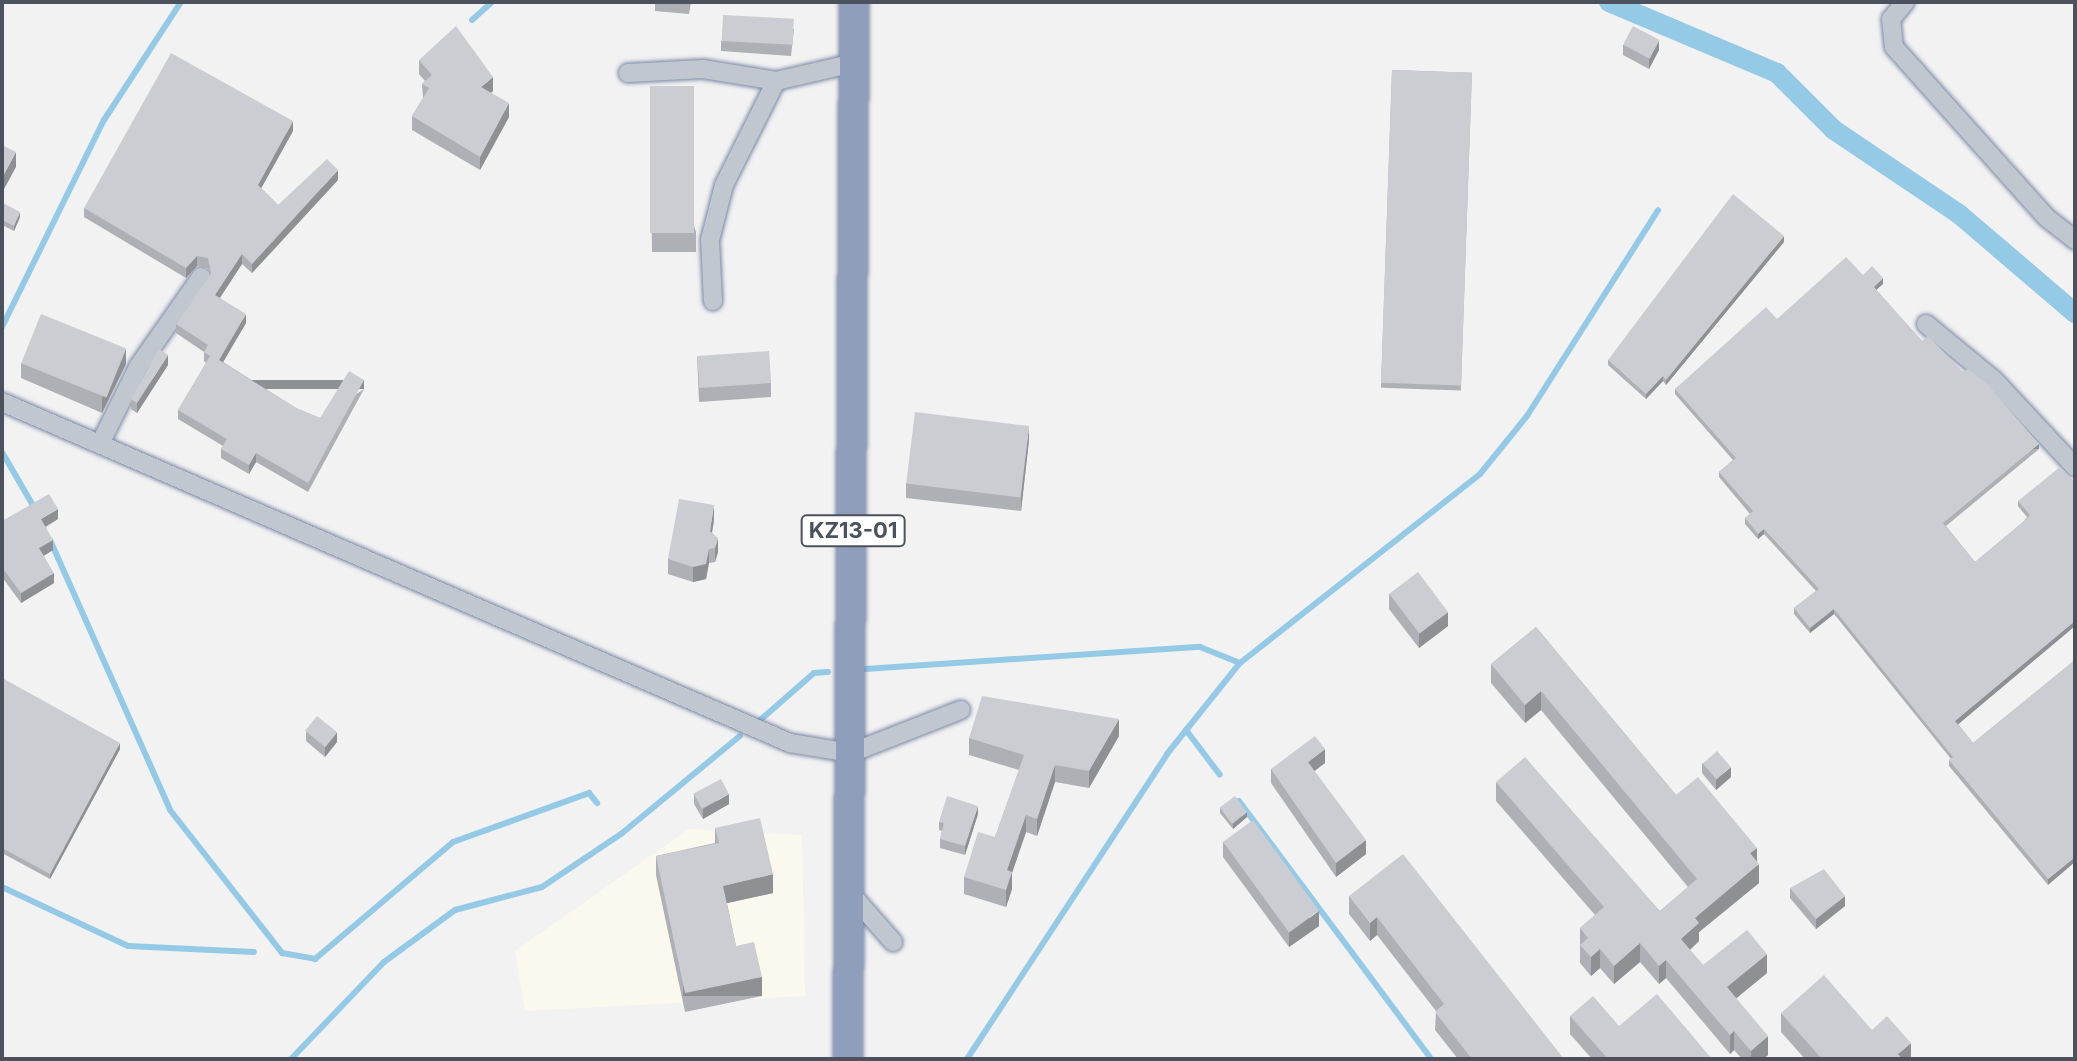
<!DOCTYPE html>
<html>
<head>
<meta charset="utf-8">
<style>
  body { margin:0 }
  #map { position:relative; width:2077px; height:1061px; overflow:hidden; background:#f3f2f2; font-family:Inter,sans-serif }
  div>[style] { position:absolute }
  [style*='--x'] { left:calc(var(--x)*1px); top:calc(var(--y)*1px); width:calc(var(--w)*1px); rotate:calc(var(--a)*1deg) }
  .commercial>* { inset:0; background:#fbf9ee }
  .stream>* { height:6px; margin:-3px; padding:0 3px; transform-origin:3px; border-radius:3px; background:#95cae6 }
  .canal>* { height:20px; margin:-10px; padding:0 10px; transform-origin:10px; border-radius:10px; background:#95cae6 }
  .roads { filter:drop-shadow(0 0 2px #7989a7) drop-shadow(0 0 2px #7989a7) }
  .minor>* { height:18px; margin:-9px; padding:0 9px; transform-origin:9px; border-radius:9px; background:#c1c7cf }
  .highway>* { height:28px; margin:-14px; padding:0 14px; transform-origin:14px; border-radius:14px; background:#8e9ebb }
  .wall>* { inset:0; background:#afb0b5; transform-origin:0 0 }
  .shaded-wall>* { inset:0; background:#8f9094; transform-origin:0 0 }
  .building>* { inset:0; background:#cccdd3; transform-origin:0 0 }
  span { translate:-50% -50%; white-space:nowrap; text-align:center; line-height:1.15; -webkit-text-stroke:7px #fff; paint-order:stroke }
  .shield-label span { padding:2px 6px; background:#fff; border:2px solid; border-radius:6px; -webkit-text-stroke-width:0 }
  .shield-label { font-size:22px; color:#4b525d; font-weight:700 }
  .frame { position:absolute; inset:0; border:4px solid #4b525d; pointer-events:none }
</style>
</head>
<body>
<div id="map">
  <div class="commercial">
    <div style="clip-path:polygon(689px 829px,802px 835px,805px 996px,525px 1011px,515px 951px)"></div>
  </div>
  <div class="stream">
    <div style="--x:472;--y:20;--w:27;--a:-42"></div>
    <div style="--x:2;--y:327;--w:231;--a:-63.8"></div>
    <div style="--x:104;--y:120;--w:141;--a:-56.9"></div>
    <div style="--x:2;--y:452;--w:66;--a:59.9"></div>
    <div style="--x:50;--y:540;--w:295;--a:66"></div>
    <div style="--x:170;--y:810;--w:182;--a:51.9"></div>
    <div style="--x:282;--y:953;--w:34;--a:10"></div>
    <div style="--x:315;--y:959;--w:181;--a:-40.3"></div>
    <div style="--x:453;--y:842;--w:145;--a:-19.8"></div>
    <div style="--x:589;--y:793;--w:13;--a:51"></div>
    <div style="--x:865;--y:669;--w:336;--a:-3.8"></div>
    <div style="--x:1200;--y:647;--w:43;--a:21.8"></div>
    <div style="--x:758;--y:722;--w:74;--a:-41.2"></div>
    <div style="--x:814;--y:673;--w:14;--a:-4"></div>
    <div style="--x:1186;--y:730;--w:56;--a:52.9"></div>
    <div style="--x:1239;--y:801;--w:322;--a:53.3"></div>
    <div style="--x:2;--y:887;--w:139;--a:25.1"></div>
    <div style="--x:128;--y:946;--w:126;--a:2.7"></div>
    <div style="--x:291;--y:1059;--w:134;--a:-46.2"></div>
    <div style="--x:384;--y:962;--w:88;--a:-36.2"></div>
    <div style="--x:455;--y:910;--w:90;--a:-14.8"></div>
    <div style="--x:542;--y:887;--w:95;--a:-33.9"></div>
    <div style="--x:621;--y:834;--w:154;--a:-39.5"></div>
    <div style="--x:967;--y:1059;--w:365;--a:-56.7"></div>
    <div style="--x:1167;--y:754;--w:117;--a:-51.3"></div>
    <div style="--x:1240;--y:663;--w:305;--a:-38.2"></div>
    <div style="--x:1480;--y:474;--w:75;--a:-51"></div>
    <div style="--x:1527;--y:416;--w:244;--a:-57.5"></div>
  </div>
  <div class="canal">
    <div style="--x:1609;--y:2;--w:182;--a:22.9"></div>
    <div style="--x:1777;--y:73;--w:81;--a:45"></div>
    <div style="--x:1834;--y:130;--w:151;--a:33.9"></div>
    <div style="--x:1959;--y:214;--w:153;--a:40.5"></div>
  </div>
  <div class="roads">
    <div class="minor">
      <div style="--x:1905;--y:2;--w:22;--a:129"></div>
      <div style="--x:1891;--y:19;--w:28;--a:84"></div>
      <div style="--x:1894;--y:47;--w:229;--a:48.2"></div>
      <div style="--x:2047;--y:218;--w:36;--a:38"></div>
      <div style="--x:628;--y:73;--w:75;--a:-3.1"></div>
      <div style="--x:703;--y:69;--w:74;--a:9.3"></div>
      <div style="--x:776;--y:81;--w:80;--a:-13"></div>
      <div style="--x:713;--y:301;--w:61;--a:-92.8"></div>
      <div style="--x:710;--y:240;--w:57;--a:-75.7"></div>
      <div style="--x:724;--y:185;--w:116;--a:-63.4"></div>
      <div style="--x:1926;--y:324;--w:88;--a:39.5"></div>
      <div style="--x:1994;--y:380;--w:119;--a:47"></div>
      <div style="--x:2;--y:402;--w:859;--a:23.4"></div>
      <div style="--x:790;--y:743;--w:62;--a:9.3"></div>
      <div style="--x:851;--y:753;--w:118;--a:-21.4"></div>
      <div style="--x:100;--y:444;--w:86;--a:-63.7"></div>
      <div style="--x:138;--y:367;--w:110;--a:-55"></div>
      <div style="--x:851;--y:894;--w:64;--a:48.8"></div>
    </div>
    <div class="highway">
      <div style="--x:848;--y:1059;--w:1057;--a:-89.67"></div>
    </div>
  </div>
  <div class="wall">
    <div style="clip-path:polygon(655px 2px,691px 2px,689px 14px,655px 11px)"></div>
    <div style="clip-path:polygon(794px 29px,791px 56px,721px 51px,721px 41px)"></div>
    <div style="clip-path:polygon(1623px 45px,1659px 50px,1649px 69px,1623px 55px)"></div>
    <div style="clip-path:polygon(419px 60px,493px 91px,491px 93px,509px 117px,480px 170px,412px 130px,412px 116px,423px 98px,422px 84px,425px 81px,419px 74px)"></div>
    <div style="left:1392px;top:70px;width:80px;height:318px;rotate:2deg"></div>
    <div style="clip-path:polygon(650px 86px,696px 232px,696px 252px,652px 252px)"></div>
    <div style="clip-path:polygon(293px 131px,261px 188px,278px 205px,338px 180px,252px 273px,242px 264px,220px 298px,246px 323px,223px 362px,296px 408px,320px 418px,364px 389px,308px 492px,256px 462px,249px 474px,221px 458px,221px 449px,223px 446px,178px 419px,178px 410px,206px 363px,204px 361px,204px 352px,176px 333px,176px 324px,210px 276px,208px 268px,197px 266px,186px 278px,84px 217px,84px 208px)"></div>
    <div style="clip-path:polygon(2px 205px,20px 217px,14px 231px,2px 225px)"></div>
    <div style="clip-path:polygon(1784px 242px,1666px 385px,1663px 381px,1646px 399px,1608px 365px,1608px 360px)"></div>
    <div style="clip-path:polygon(1863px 275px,1883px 284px,1876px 290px,1922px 341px,1963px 372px,2039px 449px,1946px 526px,1975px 562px,2023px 522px,2027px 517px,2018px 506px,2018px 501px,2075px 482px,2075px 626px,1958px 724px,1973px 743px,2075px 660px,2048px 885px,1949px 766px,1949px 760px,1951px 759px,1834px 614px,1810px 633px,1794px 614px,1794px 608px,1816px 591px,1764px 534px,1758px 539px,1745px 524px,1745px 518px,1750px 514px,1719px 477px,1719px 472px,1733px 460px,1675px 394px,1675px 389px,1777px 319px)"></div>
    <div style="clip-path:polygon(697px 356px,771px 383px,771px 397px,699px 402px)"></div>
    <div style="clip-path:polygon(21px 363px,126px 364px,102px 413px,21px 378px)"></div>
    <div style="clip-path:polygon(168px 365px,137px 413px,131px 409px,131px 399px)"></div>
    <div style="clip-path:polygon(1029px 440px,1021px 511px,906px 498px,906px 483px)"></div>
    <div style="clip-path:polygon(58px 519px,46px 527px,53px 550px,43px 556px,54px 583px,21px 603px,2px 577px,2px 521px)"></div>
    <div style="clip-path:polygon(714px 520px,712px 532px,718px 552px,715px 562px,709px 563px,706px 579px,693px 582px,668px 574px,668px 559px)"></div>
    <div style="clip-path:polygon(1389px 594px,1448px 626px,1419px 648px,1389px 609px)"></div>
    <div style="clip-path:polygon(1536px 627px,1676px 795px,1757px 862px,1759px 883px,1699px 932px,1699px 941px,1690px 950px,1703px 965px,1767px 973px,1736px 998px,1768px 1055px,1763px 1059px,1742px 1059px,1734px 1050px,1730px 1054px,1666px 978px,1659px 984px,1640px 962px,1614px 984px,1600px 968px,1591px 976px,1580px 963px,1580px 928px,1595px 915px,1496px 801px,1496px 782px,1660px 911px,1688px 887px,1541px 710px,1525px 723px,1491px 683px,1491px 664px)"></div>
    <div style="clip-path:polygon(2px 678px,120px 749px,50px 879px,2px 853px)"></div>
    <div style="clip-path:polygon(306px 731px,337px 742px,325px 757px,306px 741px)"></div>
    <div style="clip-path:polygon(1119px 736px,1089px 788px,1055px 782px,1037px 836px,1026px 832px,1012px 872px,1012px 889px,1006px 907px,964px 894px,964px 877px,995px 837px,1019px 770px,969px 755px,969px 738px)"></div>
    <div style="clip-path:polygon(1325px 763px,1314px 771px,1366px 854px,1336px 877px,1271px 783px,1271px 769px)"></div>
    <div style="clip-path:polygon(1702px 763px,1731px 777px,1716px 790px,1702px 773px)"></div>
    <div style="clip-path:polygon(694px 794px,729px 804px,703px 819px,694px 804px)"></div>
    <div style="clip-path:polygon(1220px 808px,1247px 817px,1233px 829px,1220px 813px)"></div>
    <div style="clip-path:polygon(978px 814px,965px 855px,940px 848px,940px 839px,942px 831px,939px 830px,939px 822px)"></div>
    <div style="clip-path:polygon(715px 828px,773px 893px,727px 903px,736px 946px,762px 996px,685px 1012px,656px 875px,656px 856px,715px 843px)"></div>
    <div style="clip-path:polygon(1223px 842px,1319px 926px,1289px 947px,1223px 857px)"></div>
    <div style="clip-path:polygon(1790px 888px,1845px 906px,1816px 929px,1790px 898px)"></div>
    <div style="clip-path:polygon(1349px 896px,1564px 1059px,1458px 1059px,1435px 1030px,1436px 1011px,1377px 935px,1370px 941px,1349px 914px)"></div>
    <div style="clip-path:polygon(1781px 1013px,1872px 1030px,1911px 1059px,1805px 1059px,1781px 1032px)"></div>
    <div style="clip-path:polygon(1570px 1016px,1619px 1026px,1712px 1059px,1592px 1059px,1570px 1034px)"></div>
  </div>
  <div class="shaded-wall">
    <div style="clip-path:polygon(1659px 40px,1659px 50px,1649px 69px,1649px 59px)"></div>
    <div style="clip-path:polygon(493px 77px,493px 91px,481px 100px,481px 87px)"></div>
    <div style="clip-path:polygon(509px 103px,509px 117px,480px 170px,480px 157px)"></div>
    <div style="clip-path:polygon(293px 121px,293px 131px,258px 194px,258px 185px)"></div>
    <div style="clip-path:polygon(16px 152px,16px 167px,3px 191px,3px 176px)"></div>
    <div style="clip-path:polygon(338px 170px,338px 180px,252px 273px,252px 264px)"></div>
    <div style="clip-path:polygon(20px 212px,20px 217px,14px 231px,14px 226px)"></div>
    <div style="clip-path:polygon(1784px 236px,1784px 242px,1666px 385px,1666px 380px)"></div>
    <div style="clip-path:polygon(242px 254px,242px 264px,215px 305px,215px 295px)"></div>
    <div style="clip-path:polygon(197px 256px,197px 266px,186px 278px,186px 268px)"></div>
    <div style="clip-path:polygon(1883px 278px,1883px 284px,1874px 292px,1874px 287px)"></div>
    <div style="clip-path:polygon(246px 314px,246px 323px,219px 369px,219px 360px)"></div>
    <div style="clip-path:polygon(126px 349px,126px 364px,102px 413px,102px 398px)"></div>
    <div style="clip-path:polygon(168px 355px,168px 365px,137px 413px,137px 403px)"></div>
    <div style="clip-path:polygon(1663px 376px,1663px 381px,1646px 399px,1646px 394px)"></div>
    <div style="left:364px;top:380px;width:9px;height:117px;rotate:90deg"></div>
    <div style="clip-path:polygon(1029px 426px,1029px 440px,1021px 511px,1021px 496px)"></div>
    <div style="left:2039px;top:444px;width:5px;height:124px;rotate:90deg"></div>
    <div style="clip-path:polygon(256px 453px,256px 462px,249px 474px,249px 465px)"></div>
    <div style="clip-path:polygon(714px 505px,714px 520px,710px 545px,710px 531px)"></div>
    <div style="clip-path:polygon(58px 509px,58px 519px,41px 529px,41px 519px)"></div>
    <div style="clip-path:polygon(1764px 529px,1764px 534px,1758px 539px,1758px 534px)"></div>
    <div style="clip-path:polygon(718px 538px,718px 552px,715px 562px,715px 548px)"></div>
    <div style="clip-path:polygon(53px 540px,53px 550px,39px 559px,39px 548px)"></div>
    <div style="clip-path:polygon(709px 549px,709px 563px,706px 579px,693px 582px,693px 567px)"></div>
    <div style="clip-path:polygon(54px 573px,54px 583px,21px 603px,21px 593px)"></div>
    <div style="clip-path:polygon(1834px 609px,1834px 614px,1810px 633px,1810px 628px)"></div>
    <div style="clip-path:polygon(1448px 612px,1448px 626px,1419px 648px,1419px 634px)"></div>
    <div style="clip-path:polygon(2075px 621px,2075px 626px,1955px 727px,1955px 721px)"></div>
    <div style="clip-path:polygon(1541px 691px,1541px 710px,1525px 723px,1525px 705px)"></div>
    <div style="clip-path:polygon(1119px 719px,1119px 736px,1089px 788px,1089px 771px)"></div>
    <div style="clip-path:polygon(337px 732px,337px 742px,325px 757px,325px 747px)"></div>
    <div style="clip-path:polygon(120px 743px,120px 749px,50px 879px,50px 874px)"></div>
    <div style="clip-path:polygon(1325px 749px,1325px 763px,1308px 776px,1308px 762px)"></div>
    <div style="clip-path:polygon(1055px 765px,1055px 782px,1037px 836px,1037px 819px)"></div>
    <div style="clip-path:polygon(1731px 767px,1731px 777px,1716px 790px,1716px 780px)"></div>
    <div style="clip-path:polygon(729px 794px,729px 804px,703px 819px,703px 809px)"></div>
    <div style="clip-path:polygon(978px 806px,978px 814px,965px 855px,965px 846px)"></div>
    <div style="clip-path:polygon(1247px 812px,1247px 817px,1233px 829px,1233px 824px)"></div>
    <div style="clip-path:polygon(1026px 815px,1026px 832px,1007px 888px,1007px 870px)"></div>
    <div style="clip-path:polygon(1366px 840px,1366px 854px,1336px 877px,1336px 863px)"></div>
    <div style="clip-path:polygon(1757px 848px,1757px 866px,1759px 864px,1759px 883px,1699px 932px,1699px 941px,1681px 958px,1681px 939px,1695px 918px,1750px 853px)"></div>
    <div style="clip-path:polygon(2075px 857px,2075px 862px,2048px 885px,2048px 879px)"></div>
    <div style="clip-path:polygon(1012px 872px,1012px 889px,1006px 907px,1006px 890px)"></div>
    <div style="clip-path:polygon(773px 874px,773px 893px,723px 904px,723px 886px)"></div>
    <div style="clip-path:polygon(1845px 896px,1845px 906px,1816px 929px,1816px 919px)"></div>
    <div style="clip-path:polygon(1319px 911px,1319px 926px,1289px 947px,1289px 933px)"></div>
    <div style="clip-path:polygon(1377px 917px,1377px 935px,1370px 941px,1370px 923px)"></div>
    <div style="clip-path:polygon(1640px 943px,1640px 962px,1614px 984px,1614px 966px)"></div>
    <div style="clip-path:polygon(1600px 949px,1600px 968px,1591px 976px,1591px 957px)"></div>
    <div style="clip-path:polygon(1767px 954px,1767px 973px,1727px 1006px,1727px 987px)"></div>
    <div style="clip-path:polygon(1666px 960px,1666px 978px,1659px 984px,1659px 966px)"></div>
    <div style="left:762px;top:977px;width:19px;height:79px;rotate:90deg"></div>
    <div style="clip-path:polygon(1734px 1031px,1734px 1050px,1730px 1054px,1730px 1035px)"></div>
    <div style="clip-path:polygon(1768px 1036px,1768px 1055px,1763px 1059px,1751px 1059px,1751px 1051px)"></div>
    <div style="clip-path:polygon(1911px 1043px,1911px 1059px,1898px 1059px,1898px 1054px)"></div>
  </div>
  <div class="building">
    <div style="left:723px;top:15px;width:71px;height:26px;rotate:3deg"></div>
    <div style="clip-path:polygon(456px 26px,493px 77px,481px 87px,509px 103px,480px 157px,412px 116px,429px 88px,422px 84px,432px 75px,419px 60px)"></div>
    <div style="left:1633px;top:26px;width:30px;height:21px;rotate:28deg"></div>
    <div style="clip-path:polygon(171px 53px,293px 121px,258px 185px,278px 205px,327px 159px,338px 170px,252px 264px,242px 254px,215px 295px,246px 314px,219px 360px,296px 408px,320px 418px,349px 371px,364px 380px,308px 483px,256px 453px,249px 465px,221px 449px,227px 439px,178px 410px,210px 356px,204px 352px,208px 345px,176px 324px,211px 274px,208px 258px,197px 256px,186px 268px,84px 208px)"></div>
    <div style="left:1392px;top:70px;width:80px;height:313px;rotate:2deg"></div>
    <div style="left:650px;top:86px;width:44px;height:147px"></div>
    <div style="clip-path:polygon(2px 145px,16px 152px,3px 176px,2px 176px)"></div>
    <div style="clip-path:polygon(1733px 194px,1784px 236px,1666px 380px,1663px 376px,1646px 394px,1608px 360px)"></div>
    <div style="clip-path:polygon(3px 203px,20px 212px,14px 226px,2px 220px)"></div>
    <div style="clip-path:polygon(1846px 257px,1863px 275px,1872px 266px,1883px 278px,1874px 287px,1922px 341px,1928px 336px,1963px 372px,1968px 369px,1986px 383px,2039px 444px,1943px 523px,1975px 562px,2023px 522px,2030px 515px,2018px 501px,2060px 467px,2075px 482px,2075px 621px,1955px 721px,1973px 743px,2075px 660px,2075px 857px,2048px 879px,1949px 760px,1953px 757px,1834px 609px,1810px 628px,1794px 608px,1819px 589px,1764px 529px,1758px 534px,1745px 518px,1753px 511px,1719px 472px,1736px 458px,1675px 389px,1766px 307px,1777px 319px)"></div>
    <div style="left:41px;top:314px;width:92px;height:53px;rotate:22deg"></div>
    <div style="clip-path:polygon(159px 349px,168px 355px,137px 403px,131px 399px)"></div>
    <div style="left:769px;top:351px;width:32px;height:72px;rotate:86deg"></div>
    <div style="left:915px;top:412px;width:115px;height:72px;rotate:7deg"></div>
    <div style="clip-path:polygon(49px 494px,58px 509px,41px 519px,53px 540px,39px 548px,54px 573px,21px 593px,2px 567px,2px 521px)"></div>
    <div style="clip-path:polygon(679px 499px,714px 505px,710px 531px,718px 538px,715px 548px,709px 549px,706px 564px,693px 567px,668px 559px)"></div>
    <div style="left:1418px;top:572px;width:50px;height:36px;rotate:53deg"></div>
    <div style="clip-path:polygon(1536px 627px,1676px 795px,1698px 777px,1757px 848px,1750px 853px,1759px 864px,1695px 918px,1699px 923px,1681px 939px,1703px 965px,1747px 930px,1767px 954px,1727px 987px,1768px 1036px,1751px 1051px,1734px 1031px,1730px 1035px,1666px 960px,1659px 966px,1640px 943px,1614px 966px,1600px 949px,1591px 957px,1580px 945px,1588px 938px,1580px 928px,1604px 907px,1496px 782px,1525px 757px,1660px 911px,1697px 879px,1541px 691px,1525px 705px,1491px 664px)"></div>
    <div style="clip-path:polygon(2px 678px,120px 743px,50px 874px,2px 848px)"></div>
    <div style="clip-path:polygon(982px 696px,1119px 719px,1089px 771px,1055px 765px,1037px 819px,1026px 815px,1007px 870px,1012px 872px,1006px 890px,964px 877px,978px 832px,995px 837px,1024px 755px,969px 738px)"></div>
    <div style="left:317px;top:716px;width:26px;height:19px;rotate:39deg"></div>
    <div style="clip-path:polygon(1315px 736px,1325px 749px,1308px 762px,1366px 840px,1336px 863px,1271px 769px)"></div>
    <div style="left:1717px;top:751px;width:21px;height:19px;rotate:49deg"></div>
    <div style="left:721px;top:779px;width:17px;height:31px;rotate:62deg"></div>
    <div style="clip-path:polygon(947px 796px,978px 806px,965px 846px,940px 839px,944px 823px,939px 822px)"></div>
    <div style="left:1235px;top:796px;width:20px;height:19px;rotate:53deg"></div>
    <div style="clip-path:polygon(760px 818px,773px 874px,723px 886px,736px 946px,754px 942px,762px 977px,685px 993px,656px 856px,719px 843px,715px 828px)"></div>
    <div style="left:1253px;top:820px;width:112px;height:37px;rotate:54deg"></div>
    <div style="clip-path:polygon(1403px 854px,1564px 1059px,1472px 1059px,1435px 1012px,1444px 1004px,1377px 917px,1370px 923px,1349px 896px)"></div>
    <div style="clip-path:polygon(1824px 869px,1845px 896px,1816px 919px,1790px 888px)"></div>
    <div style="clip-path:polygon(1824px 975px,1872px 1030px,1887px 1016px,1911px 1043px,1898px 1054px,1902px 1059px,1822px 1059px,1781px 1013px)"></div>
    <div style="clip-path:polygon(1657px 994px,1712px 1059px,1608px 1059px,1570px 1016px,1593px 996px,1619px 1026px)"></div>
  </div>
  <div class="shield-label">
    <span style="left:853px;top:531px">KZ13-01</span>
  </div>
  <div class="frame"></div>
</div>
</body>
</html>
